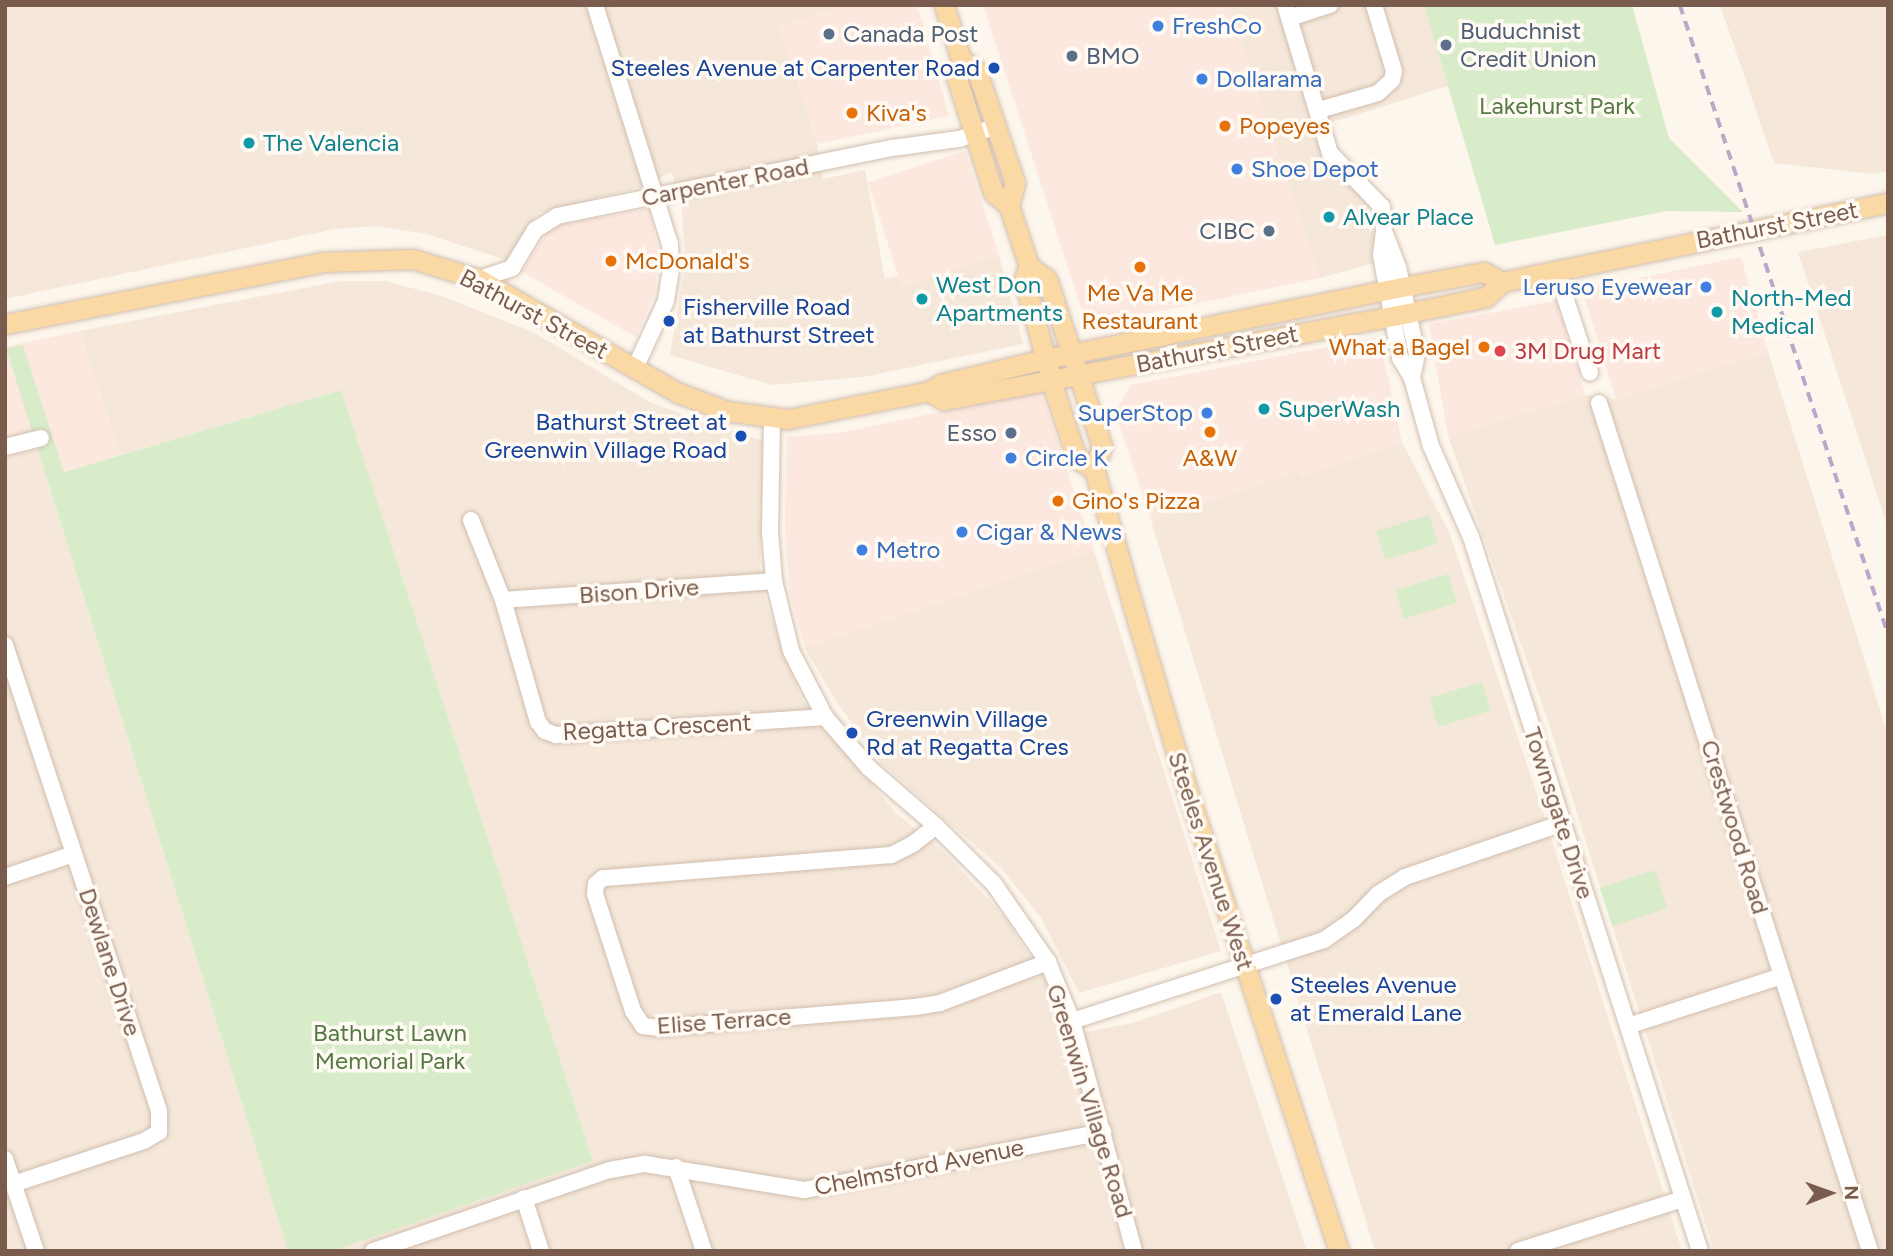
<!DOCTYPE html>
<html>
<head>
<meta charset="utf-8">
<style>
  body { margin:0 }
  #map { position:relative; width:1893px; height:1256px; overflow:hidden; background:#fdf6ec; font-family:Figtree,sans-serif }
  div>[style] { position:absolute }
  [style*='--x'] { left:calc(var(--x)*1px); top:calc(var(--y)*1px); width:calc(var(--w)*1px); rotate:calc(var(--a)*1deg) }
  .residential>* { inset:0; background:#f5e8da }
  .commercial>* { inset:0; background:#fde8e0; transform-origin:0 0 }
  .green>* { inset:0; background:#d8ecc9; transform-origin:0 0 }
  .roads { filter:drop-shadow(0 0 2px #d1beb0) drop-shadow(0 0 2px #d1beb0) }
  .minor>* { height:16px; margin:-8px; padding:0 8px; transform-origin:8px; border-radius:8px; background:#fff }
  .major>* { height:19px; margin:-9.5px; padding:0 9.5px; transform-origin:9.5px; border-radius:9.5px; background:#fbd9a5 }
  .rail>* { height:3.5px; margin-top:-1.75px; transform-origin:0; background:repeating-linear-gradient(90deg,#b9a8c9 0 10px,transparent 0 17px) }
  .dots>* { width:19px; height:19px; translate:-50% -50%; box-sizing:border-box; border:4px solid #fffaf3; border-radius:50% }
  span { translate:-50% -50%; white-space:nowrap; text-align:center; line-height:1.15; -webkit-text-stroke:7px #fffaf3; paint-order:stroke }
  .shop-label { font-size:24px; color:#366cbe }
  .left { translate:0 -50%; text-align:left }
  .right { translate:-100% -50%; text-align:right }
  .service-label { font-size:24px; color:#4e5e75 }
  .transit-label { font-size:24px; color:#164399 }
  .park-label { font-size:24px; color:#537a41 }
  .food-label { font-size:24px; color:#c56008 }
  .culture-label { font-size:24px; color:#0d838f }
  .street-label { font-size:24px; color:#7a5c4d }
  .health-label { font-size:24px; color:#be3a42 }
  .frame { position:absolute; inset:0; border:7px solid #7a5c4d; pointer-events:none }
  .north { position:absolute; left:1795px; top:1158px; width:70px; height:70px; -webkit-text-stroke:5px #fffaf3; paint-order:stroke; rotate:89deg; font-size:19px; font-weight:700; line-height:28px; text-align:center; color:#7a5c4d }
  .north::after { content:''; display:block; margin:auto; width:24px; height:32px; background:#7a5c4d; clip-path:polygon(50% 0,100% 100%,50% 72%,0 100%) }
</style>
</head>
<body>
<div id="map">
  <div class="residential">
    <div style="clip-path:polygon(5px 5px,845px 5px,780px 26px,817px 144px,823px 179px,865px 170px,885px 279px,999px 256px,1023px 344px,863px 377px,772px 385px,670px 355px,685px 266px,682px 209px,672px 172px,641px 187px,538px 213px,506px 260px,427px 234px,377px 226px,335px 229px,5px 299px)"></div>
    <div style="clip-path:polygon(1229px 5px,1424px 5px,1448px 86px,1317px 127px,1369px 200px,1378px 262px,1320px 278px)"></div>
    <div style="clip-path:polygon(1720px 5px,1888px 5px,1888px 171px,1874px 174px,1774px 163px)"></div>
    <div style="clip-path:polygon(1888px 235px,1888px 528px,1798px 252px)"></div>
    <div style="clip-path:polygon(341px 281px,385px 281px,442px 296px,535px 333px,651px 403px,763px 441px,760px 571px,766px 602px,802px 700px,896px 813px,946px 854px,1003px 915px,1050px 987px,1067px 1035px,1133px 1023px,1221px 992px,1307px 1251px,332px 1251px,593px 1161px,341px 390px,121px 455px,79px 331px)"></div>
    <div style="clip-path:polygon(1768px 352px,1888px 735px,1888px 1251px,1714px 1251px,1549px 724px,1448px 436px,1585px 395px,1616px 399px)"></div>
    <div style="clip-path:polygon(1402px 442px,1449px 532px,1542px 809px,1682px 1251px,1375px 1251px,1151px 521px,1297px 471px,1302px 476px)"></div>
    <div style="clip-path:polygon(38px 449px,46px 477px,288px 1251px,5px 1251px,5px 457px)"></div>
    <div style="clip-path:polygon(1094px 551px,1221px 951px,1079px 993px,1041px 918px,1001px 868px,881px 763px,837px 703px,805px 648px)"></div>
  </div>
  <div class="commercial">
    <div style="clip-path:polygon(845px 5px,917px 5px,949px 116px,817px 144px,780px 26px)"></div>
    <div style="clip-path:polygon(983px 5px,1229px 5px,1320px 278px,1087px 326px)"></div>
    <div style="left:965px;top:151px;width:110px;height:102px;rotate:72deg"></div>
    <div style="clip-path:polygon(649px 209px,659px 254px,654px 295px,636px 337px,522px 272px,551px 226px)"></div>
    <div style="clip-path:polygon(1741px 257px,1768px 352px,1616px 399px,1582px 290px)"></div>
    <div style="clip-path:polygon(1556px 301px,1585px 395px,1448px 436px,1429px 324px)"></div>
    <div style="clip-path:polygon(79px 331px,121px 455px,46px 477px,34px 435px,5px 439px,5px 347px)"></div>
    <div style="clip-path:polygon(1379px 337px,1402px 442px,1302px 476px,1297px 471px,1151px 521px,1115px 412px,1131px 385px)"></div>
    <div style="clip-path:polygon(1041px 391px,1094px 551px,805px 648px,789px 592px,785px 523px,787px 437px,839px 433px)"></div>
  </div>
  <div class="green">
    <div style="clip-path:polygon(1424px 5px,1632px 5px,1669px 138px,1743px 212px,1667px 211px,1495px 245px)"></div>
    <div style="clip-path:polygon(23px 345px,64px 472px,341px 390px,593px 1161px,332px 1251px,288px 1251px,6px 348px)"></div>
    <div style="left:1429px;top:515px;width:30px;height:55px;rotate:73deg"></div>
    <div style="left:1448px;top:574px;width:30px;height:55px;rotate:73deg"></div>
    <div style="left:1482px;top:682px;width:30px;height:55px;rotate:73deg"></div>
    <div style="left:1655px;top:870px;width:40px;height:58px;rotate:72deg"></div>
  </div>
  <div class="roads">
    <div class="minor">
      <div style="--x:595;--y:5;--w:250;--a:72.6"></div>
      <div style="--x:670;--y:244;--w:25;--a:88"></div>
      <div style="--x:671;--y:269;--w:32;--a:99"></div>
      <div style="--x:666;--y:301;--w:74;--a:114.8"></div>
      <div style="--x:1285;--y:5;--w:155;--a:73.1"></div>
      <div style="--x:1330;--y:153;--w:75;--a:46.1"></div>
      <div style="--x:1382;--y:207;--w:24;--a:85"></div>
      <div style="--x:1384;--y:231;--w:24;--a:97"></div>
      <div style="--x:1381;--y:255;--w:105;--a:79.5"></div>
      <div style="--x:1400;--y:358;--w:23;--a:59"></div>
      <div style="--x:1412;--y:378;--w:71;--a:74.4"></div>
      <div style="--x:1431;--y:446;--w:99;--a:66.3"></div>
      <div style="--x:1471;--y:537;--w:750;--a:72.22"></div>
      <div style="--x:1289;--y:18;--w:43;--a:-17.6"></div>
      <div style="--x:1319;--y:110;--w:61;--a:-16.1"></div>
      <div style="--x:1378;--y:93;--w:19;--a:-43"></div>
      <div style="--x:1392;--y:80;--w:9;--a:-77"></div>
      <div style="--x:1394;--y:71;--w:69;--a:-106.9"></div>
      <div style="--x:1384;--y:231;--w:39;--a:69"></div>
      <div style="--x:1398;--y:267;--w:89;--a:77.7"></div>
      <div style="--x:1417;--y:354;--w:25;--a:102"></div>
      <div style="--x:1556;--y:270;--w:108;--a:71.7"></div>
      <div style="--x:479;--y:279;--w:35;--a:-18"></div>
      <div style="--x:512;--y:268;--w:44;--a:-58.8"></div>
      <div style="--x:535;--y:230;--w:26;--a:-32"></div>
      <div style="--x:557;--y:216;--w:342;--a:-11.5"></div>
      <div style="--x:892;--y:148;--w:68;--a:-7.7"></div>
      <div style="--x:959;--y:139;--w:40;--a:-18.9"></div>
      <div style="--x:1599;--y:403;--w:890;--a:72.28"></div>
      <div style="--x:772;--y:419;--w:113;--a:91"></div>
      <div style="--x:770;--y:532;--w:49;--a:85.3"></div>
      <div style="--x:774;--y:581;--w:72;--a:76.3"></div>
      <div style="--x:791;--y:651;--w:74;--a:62.7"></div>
      <div style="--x:825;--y:717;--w:67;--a:49.2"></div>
      <div style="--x:869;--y:768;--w:89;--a:40.9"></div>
      <div style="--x:936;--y:826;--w:82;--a:45"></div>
      <div style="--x:994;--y:884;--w:95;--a:55.3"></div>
      <div style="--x:1048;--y:962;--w:64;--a:67.9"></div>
      <div style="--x:1072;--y:1021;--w:238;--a:74.9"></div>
      <div style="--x:5;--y:447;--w:37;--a:-14"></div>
      <div style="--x:471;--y:520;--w:86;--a:68.2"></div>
      <div style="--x:503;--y:600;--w:127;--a:74"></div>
      <div style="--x:538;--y:722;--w:11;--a:52"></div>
      <div style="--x:545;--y:731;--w:12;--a:20"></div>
      <div style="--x:556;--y:735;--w:270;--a:-3.8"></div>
      <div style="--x:503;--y:600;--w:272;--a:-4"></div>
      <div style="--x:5;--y:645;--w:491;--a:71.7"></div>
      <div style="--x:159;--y:1111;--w:21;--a:90"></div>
      <div style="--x:159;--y:1132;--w:17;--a:149"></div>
      <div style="--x:144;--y:1141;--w:138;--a:161.8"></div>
      <div style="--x:936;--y:826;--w:29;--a:142"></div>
      <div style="--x:913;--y:844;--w:25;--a:153"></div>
      <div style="--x:891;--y:855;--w:289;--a:175.4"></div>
      <div style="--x:603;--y:878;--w:9;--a:139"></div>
      <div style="--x:596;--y:884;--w:10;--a:96"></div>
      <div style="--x:595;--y:894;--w:123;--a:72"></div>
      <div style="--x:633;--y:1011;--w:18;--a:56"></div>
      <div style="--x:643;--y:1026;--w:16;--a:7"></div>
      <div style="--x:659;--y:1028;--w:257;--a:-4.7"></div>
      <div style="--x:915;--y:1007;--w:25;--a:-9"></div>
      <div style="--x:940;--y:1003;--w:116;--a:-20.8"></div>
      <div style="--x:5;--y:877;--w:73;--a:-18.4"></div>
      <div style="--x:1072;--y:1021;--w:265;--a:-17.8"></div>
      <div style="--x:1324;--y:940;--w:37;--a:-35"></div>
      <div style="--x:1354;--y:919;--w:35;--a:-46"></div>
      <div style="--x:1378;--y:894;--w:32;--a:-32"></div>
      <div style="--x:1405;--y:877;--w:167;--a:-18.9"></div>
      <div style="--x:1628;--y:1026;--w:162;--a:-18"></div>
      <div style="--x:5;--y:1159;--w:97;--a:71.4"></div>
      <div style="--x:676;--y:1167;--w:89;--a:71.6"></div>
      <div style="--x:524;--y:1198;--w:56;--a:72.2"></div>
      <div style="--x:373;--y:1251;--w:250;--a:-18.9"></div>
      <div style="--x:610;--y:1170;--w:36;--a:-10"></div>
      <div style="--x:645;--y:1164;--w:161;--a:9.3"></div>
      <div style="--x:804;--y:1190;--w:305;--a:-11"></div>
      <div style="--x:1518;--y:1251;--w:173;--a:-17.5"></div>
    </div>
    <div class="major">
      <div style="--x:944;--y:5;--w:57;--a:72.5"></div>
      <div style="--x:961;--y:59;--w:20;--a:37"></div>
      <div style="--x:977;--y:71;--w:118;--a:71.3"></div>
      <div style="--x:1015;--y:183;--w:24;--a:105"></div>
      <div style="--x:961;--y:59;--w:18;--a:106"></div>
      <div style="--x:956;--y:76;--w:122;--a:72.3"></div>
      <div style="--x:993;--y:192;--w:21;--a:41"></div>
      <div style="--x:1009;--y:206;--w:63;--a:71.6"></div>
      <div style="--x:1029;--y:266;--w:15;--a:110"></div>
      <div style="--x:1024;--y:280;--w:120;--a:74.6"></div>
      <div style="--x:1056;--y:396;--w:66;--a:71.6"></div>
      <div style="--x:1077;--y:459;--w:20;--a:30"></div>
      <div style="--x:1029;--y:266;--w:22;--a:36"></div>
      <div style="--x:1047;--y:279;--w:176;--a:71.8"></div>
      <div style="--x:1102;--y:446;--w:24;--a:109"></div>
      <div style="--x:1094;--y:469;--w:160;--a:74.1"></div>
      <div style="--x:1138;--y:623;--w:179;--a:73.5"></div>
      <div style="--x:1189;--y:795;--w:480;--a:71.8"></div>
      <div style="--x:5;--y:324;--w:324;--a:-11"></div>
      <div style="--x:323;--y:262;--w:90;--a:-1.9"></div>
      <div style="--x:413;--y:259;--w:69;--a:16.9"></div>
      <div style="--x:479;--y:279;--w:227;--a:29.8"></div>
      <div style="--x:676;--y:392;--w:54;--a:20.4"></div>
      <div style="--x:727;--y:411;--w:62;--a:7.5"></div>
      <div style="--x:788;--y:419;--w:144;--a:-11.2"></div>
      <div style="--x:929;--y:391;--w:14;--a:-30"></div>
      <div style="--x:941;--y:384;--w:107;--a:-13.5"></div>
      <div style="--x:1045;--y:359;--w:364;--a:-11.4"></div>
      <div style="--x:1402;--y:287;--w:83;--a:-10.4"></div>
      <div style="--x:1484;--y:272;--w:21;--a:29"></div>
      <div style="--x:929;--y:391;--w:17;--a:31"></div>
      <div style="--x:944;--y:400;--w:472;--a:-10.6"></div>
      <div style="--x:1408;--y:313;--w:80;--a:-11.6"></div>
      <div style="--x:1486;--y:297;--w:22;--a:-43"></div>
      <div style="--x:1502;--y:282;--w:394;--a:-11.6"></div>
    </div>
  </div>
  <div class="rail">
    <div style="--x:1680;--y:5;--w:662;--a:71.7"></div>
  </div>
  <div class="dots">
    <div style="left:1158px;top:26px;background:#3f7fe0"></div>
    <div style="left:829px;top:34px;background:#5c6f8a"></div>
    <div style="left:1446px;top:45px;background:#5c6f8a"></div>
    <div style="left:1072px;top:56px;background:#5c6f8a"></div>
    <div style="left:994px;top:68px;background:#1a4fb4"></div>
    <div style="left:1202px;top:79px;background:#3f7fe0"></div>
    <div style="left:852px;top:113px;background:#e8710a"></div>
    <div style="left:1225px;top:126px;background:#e8710a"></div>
    <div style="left:249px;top:143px;background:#0f9aa8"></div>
    <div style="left:1237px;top:169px;background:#3f7fe0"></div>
    <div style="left:1329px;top:217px;background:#0f9aa8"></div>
    <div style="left:1269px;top:231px;background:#5c6f8a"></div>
    <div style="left:611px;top:261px;background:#e8710a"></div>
    <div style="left:1140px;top:267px;background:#e8710a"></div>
    <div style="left:1706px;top:287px;background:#3f7fe0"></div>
    <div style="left:922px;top:299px;background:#0f9aa8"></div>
    <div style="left:1717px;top:312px;background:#0f9aa8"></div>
    <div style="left:669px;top:321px;background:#1a4fb4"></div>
    <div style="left:1484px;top:347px;background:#e8710a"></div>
    <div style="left:1500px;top:351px;background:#e0444e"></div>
    <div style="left:1264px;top:409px;background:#0f9aa8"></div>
    <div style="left:1207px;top:413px;background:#3f7fe0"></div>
    <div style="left:1210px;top:432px;background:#e8710a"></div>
    <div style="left:1011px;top:433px;background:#5c6f8a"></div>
    <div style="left:741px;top:436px;background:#1a4fb4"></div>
    <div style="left:1011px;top:458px;background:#3f7fe0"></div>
    <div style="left:1058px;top:501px;background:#e8710a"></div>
    <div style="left:962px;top:532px;background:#3f7fe0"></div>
    <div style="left:862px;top:550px;background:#3f7fe0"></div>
    <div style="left:852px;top:733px;background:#1a4fb4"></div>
    <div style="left:1276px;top:999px;background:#1a4fb4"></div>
  </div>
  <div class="shop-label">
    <span class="left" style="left:1172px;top:26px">FreshCo</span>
    <span class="left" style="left:1216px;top:79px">Dollarama</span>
    <span class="left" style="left:1251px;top:169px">Shoe Depot</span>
    <span class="right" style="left:1692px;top:287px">Leruso Eyewear</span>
    <span class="right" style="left:1193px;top:413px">SuperStop</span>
    <span class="left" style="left:1025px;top:458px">Circle K</span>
    <span class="left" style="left:976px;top:532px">Cigar &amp; News</span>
    <span class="left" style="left:876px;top:550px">Metro</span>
  </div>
  <div class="service-label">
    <span class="left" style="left:1460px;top:45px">Buduchnist<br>Credit Union</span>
    <span class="left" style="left:843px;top:34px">Canada Post</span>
    <span class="left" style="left:1086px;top:56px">BMO</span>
    <span class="right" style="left:1255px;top:231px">CIBC</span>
    <span class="right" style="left:997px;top:433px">Esso</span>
  </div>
  <div class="transit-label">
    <span class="right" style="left:980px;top:68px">Steeles Avenue at Carpenter Road</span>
    <span class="left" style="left:683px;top:321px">Fisherville Road<br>at Bathurst Street</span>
    <span class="right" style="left:727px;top:436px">Bathurst Street at<br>Greenwin Village Road</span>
    <span class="left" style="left:866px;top:733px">Greenwin Village<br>Rd at Regatta Cres</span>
    <span class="left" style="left:1290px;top:999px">Steeles Avenue<br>at Emerald Lane</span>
  </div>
  <div class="park-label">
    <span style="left:1557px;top:106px">Lakehurst Park</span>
    <span style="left:390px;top:1047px">Bathurst Lawn<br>Memorial Park</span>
  </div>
  <div class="food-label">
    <span class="left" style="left:866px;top:113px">Kiva's</span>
    <span class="left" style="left:1239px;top:126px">Popeyes</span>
    <span class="left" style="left:625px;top:261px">McDonald's</span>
    <span style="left:1140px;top:307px">Me Va Me<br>Restaurant</span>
    <span class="right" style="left:1470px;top:347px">What a Bagel</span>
    <span style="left:1210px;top:458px">A&amp;W</span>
    <span class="left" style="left:1072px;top:501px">Gino's Pizza</span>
  </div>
  <div class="culture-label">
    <span class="left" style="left:263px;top:143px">The Valencia</span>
    <span class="left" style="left:1343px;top:217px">Alvear Place</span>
    <span class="left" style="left:936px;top:299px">West Don<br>Apartments</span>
    <span class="left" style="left:1731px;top:312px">North-Med<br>Medical</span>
    <span class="left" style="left:1278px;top:409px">SuperWash</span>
  </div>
  <div class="street-label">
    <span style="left:725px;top:182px;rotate:-11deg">Carpenter Road</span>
    <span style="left:1777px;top:225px;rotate:-11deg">Bathurst Street</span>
    <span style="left:534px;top:314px;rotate:28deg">Bathurst Street</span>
    <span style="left:1217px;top:349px;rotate:-11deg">Bathurst Street</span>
    <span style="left:639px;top:591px;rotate:-4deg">Bison Drive</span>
    <span style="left:657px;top:727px;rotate:-3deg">Regatta Crescent</span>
    <span style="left:1559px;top:813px;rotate:72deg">Townsgate Drive</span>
    <span style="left:1735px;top:827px;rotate:73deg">Crestwood Road</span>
    <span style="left:1211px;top:861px;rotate:72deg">Steeles Avenue West</span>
    <span style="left:110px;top:962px;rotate:72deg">Dewlane Drive</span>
    <span style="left:724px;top:1021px;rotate:-4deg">Elise Terrace</span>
    <span style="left:1090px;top:1101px;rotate:73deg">Greenwin Village Road</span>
    <span style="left:919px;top:1167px;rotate:-11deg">Chelmsford Avenue</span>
  </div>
  <div class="health-label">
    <span class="left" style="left:1514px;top:351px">3M Drug Mart</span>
  </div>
  <div class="frame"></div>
  <div class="north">N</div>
</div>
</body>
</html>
